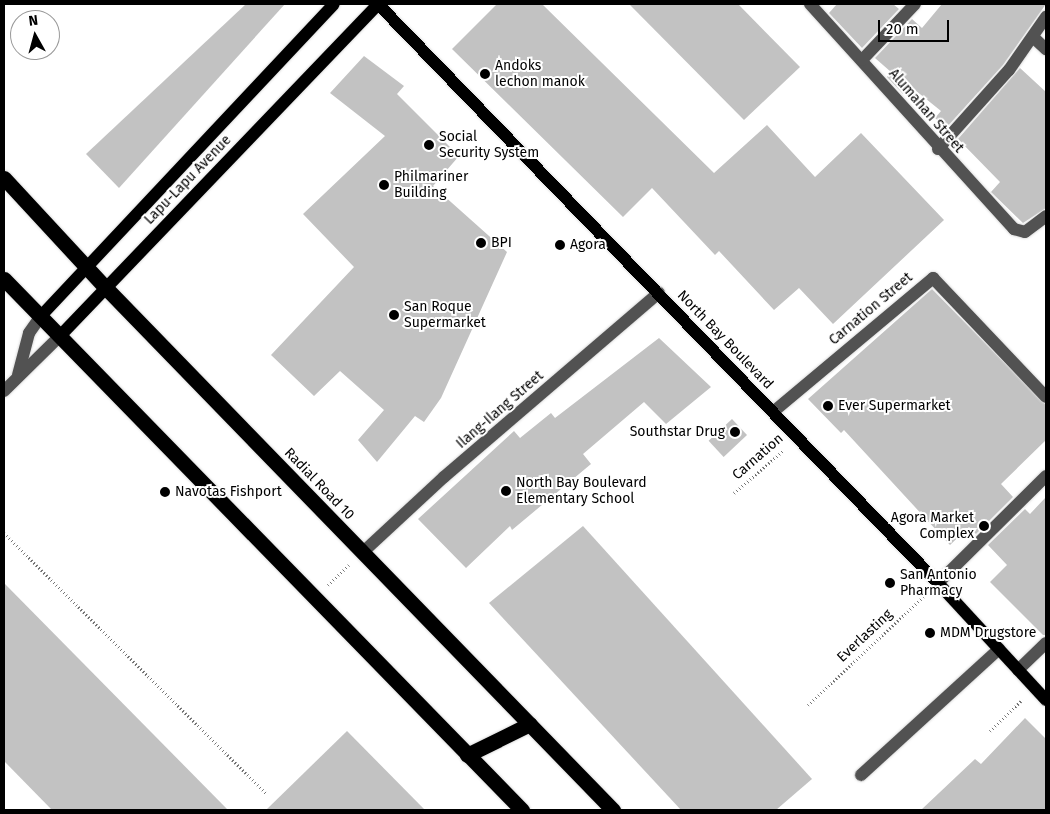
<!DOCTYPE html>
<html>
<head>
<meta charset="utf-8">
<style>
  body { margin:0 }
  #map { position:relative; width:1050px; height:814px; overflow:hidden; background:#fff; font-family:"Fira Sans",sans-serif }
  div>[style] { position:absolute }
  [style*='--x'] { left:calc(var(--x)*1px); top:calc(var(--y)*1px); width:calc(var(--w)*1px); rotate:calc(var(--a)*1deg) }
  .building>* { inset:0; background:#c2c2c2; transform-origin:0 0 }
  .path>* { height:3px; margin-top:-1.5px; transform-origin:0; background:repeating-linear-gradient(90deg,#747474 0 1px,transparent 0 3.5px) }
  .roads { filter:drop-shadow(0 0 1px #dbdbdb) drop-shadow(0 0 1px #dbdbdb) }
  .minor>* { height:12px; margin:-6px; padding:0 6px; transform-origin:6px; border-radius:6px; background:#525252 }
  .major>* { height:12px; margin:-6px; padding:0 6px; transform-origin:6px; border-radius:6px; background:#000 }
  .highway>* { height:15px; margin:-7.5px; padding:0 7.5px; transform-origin:7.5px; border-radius:7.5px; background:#000 }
  .dots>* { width:14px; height:14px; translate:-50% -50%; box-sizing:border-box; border:2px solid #fff; border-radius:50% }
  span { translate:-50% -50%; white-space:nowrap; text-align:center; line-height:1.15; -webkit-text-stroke:4px #fff; paint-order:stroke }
  .poi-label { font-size:14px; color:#000 }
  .left { translate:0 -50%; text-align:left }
  .right { translate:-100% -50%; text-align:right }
  .street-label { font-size:14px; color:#000 }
  .frame { position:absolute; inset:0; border:5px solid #000; pointer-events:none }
  .north { position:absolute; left:10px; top:10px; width:50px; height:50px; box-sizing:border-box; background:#fff; border:1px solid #999; border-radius:50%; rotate:353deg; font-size:14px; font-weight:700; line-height:20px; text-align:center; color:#000 }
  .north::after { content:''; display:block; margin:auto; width:18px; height:22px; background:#000; clip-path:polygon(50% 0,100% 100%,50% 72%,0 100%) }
  .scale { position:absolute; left:878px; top:20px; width:71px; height:22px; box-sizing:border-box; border:2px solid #000; border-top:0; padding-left:6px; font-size:15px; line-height:18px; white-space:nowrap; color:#000; -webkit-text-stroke:4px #fff; paint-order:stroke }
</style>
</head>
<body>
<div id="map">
  <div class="building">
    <div style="clip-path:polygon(246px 4px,285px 4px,119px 188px,86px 154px)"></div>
    <div style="clip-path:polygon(497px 4px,542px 4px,714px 173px,767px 125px,815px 177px,861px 133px,944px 220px,833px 324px,799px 288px,774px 310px,719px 251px,715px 255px,652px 188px,623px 217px,452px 49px)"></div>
    <div style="clip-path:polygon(629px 4px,738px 4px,800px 67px,744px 120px)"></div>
    <div style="clip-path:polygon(837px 4px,893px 4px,899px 9px,862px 48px,829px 13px)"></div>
    <div style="clip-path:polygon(942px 4px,1046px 4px,1003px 65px,946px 128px,935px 118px,941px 111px,910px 86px,903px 94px,887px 77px,891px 72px,875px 58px,912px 19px,922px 28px)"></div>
    <div style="clip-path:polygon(364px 56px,404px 86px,397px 94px,459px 156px,433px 186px,507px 252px,441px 398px,424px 422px,415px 416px,377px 462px,358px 440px,384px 410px,340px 371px,314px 396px,271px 355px,354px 267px,303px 214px,385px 136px,330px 93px)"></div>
    <div style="clip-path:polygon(1020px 68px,1046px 92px,1046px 208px,1023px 223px,991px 192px,1000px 182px,958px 139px)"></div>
    <div style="clip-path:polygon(932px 289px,1046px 405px,1046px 440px,1001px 484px,1013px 497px,976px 534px,969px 527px,950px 545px,844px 430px,841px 433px,808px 399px)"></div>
    <div style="clip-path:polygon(659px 338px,711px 387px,666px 424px,644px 402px,583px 454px,591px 464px,512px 530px,510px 526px,466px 568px,418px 519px,514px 431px,520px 438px,551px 413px,555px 418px)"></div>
    <div style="left:732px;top:419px;width:22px;height:32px;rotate:47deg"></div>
    <div style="clip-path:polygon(1046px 497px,1046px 635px,1043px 635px,990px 582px,1007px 565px,988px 545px,1025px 509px,1030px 514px)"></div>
    <div style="clip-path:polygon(583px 526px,812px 779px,776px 810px,681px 810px,489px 603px)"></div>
    <div style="clip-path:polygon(4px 583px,228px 810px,52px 810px,4px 761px)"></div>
    <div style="clip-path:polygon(1025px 718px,1046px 739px,1046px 810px,921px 810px,975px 759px,981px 764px)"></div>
    <div style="clip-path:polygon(347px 731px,425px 810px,266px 810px)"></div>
  </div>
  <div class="path">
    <div style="--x:734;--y:493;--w:66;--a:-40.7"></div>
    <div style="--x:4;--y:533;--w:371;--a:44.8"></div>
    <div style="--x:328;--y:585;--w:29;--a:-44"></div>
    <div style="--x:808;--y:705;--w:162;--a:-43.2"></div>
    <div style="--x:990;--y:731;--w:45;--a:-44.1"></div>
  </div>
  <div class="roads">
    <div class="minor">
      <div style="--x:810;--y:4;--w:304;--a:47.8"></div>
      <div style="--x:1014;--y:229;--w:11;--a:15"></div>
      <div style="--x:1025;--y:232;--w:26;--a:-37"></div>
      <div style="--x:1033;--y:37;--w:18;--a:43"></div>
      <div style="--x:862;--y:60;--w:77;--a:-46.6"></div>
      <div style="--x:938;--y:149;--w:106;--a:-48.1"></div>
      <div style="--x:1009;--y:70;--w:65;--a:-55.1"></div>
      <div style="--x:18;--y:375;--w:43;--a:-75.3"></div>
      <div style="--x:29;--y:333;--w:19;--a:-55"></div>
      <div style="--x:4;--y:391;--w:77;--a:-44.5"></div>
      <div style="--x:773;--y:412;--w:209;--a:-39.9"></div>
      <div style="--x:933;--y:278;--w:164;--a:46.5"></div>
      <div style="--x:363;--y:552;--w:110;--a:-42.8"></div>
      <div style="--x:444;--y:477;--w:283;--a:-40.6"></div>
      <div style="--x:938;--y:583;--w:152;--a:-44.7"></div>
      <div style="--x:1018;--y:670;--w:39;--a:-44"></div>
      <div style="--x:861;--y:775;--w:187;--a:-42.4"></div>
    </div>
    <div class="major">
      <div style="--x:378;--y:4;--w:806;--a:45.96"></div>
      <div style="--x:938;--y:583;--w:159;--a:47.3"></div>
      <div style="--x:40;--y:317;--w:429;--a:-46.8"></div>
      <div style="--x:59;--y:337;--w:461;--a:-46.2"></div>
    </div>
    <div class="highway">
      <div style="--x:4;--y:178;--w:150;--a:47.2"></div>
      <div style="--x:106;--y:288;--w:728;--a:45.84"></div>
      <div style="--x:4;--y:279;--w:742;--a:45.71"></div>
      <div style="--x:467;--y:755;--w:70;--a:-26.2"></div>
    </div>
  </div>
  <div class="dots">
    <div style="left:485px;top:74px;background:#000"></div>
    <div style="left:429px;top:145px;background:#000"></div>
    <div style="left:384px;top:185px;background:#000"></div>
    <div style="left:481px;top:243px;background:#000"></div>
    <div style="left:560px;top:245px;background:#000"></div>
    <div style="left:394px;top:315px;background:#000"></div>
    <div style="left:828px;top:406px;background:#000"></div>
    <div style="left:735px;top:432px;background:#000"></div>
    <div style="left:506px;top:491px;background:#000"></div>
    <div style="left:165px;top:492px;background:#000"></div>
    <div style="left:984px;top:526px;background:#000"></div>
    <div style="left:890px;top:583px;background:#000"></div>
    <div style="left:930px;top:633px;background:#000"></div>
  </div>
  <div class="poi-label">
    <span class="left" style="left:495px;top:74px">Andoks<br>lechon manok</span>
    <span class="left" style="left:439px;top:145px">Social<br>Security System</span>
    <span class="left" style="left:394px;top:185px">Philmariner<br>Building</span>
    <span class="left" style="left:491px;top:243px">BPI</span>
    <span class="left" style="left:570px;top:245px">Agora</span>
    <span class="left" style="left:404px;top:315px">San Roque<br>Supermarket</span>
    <span class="left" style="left:838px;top:406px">Ever Supermarket</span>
    <span class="right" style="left:725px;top:432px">Southstar Drug</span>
    <span class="left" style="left:516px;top:491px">North Bay Boulevard<br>Elementary School</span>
    <span class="left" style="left:175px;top:492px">Navotas Fishport</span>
    <span class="right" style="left:974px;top:526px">Agora Market<br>Complex</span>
    <span class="left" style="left:900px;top:583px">San Antonio<br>Pharmacy</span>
    <span class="left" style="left:940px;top:633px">MDM Drugstore</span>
  </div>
  <div class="street-label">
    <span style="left:926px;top:111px;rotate:49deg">Alumahan Street</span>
    <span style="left:188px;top:180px;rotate:-46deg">Lapu-Lapu Avenue</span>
    <span style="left:871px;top:309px;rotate:-40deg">Carnation Street</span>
    <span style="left:725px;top:340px;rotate:46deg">North Bay Boulevard</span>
    <span style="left:500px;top:410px;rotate:-41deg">Ilang-Ilang Street</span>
    <span style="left:758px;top:457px;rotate:-41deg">Carnation</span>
    <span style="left:319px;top:484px;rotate:46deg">Radial Road 10</span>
    <span style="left:865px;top:636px;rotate:-43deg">Everlasting</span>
  </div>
  <div class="frame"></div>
  <div class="north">N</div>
  <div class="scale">20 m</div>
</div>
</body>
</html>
